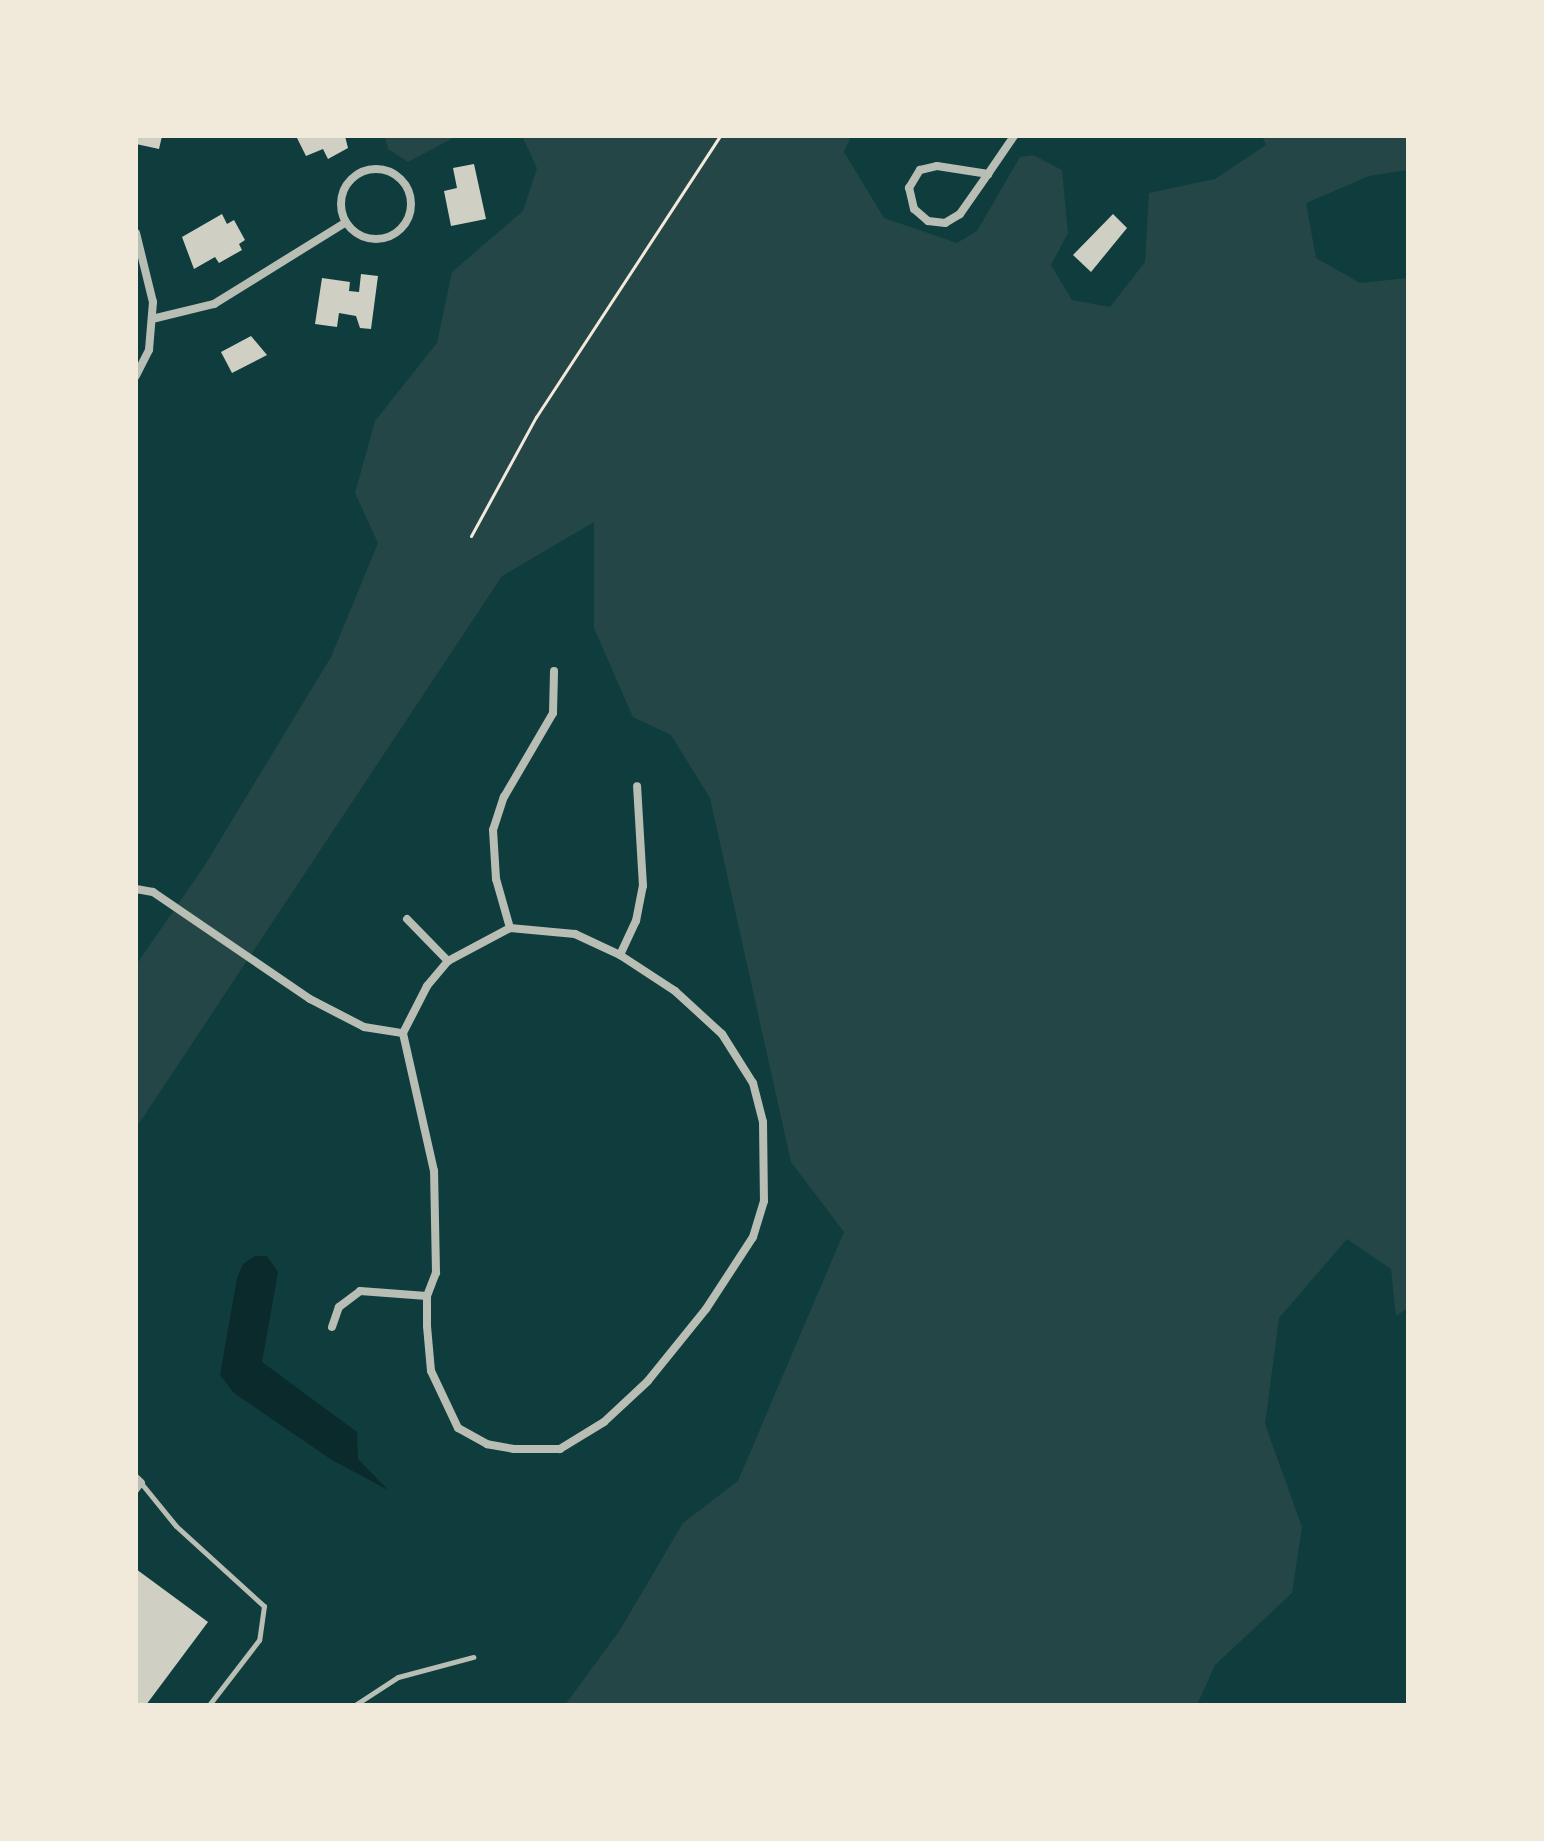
<!DOCTYPE html>
<html>
<head>
<meta charset="utf-8">
<style>
  body { margin:0 }
  #map { position:relative; width:1544px; height:1841px; overflow:hidden; background:#0f3d3e; font-family:Cabin,sans-serif }
  div>[style] { position:absolute }
  [style*='--x'] { left:calc(var(--x)*1px); top:calc(var(--y)*1px); width:calc(var(--w)*1px); rotate:calc(var(--a)*1deg) }
  .green>* { inset:0; background:#244646 }
  .water>* { inset:0; background:#0a2a2b }
  .building>* { inset:0; background:#cfcfc3 }
  .path>* { height:3px; margin:-1.5px; padding:0 1.5px; transform-origin:1.5px; border-radius:1.5px; background:#f1e9da }
  .service>* { height:5px; margin:-2.5px; padding:0 2.5px; transform-origin:2.5px; border-radius:2.5px; background:#b8beb3 }
  .minor>* { height:8px; margin:-4px; padding:0 4px; transform-origin:4px; border-radius:4px; background:#b8beb3 }
  .minor>.ring { margin:-4px; padding:0; box-sizing:content-box; background:none; border:8px solid #b8beb3; border-radius:50% }
  span { translate:-50% -50%; white-space:nowrap; text-align:center; line-height:1.15; -webkit-text-stroke:7px #f1e9da; paint-order:stroke }
  .frame { position:absolute; inset:0; border:138px solid #f1e9da; pointer-events:none }
</style>
</head>
<body>
<div id="map">
  <div class="green">
    <div style="clip-path:polygon(385px 136px,457px 136px,408px 162px,388px 149px)"></div>
    <div style="clip-path:polygon(522px 136px,851px 136px,844px 152px,884px 218px,957px 243px,977px 231px,1020px 157px,1033px 155px,1062px 170px,1068px 233px,1051px 265px,1072px 300px,1110px 307px,1145px 262px,1149px 193px,1215px 179px,1266px 145px,1262px 136px,1408px 136px,1408px 170px,1369px 176px,1306px 203px,1316px 258px,1360px 283px,1408px 278px,1408px 1308px,1396px 1316px,1391px 1269px,1347px 1239px,1279px 1318px,1265px 1424px,1302px 1527px,1292px 1593px,1215px 1665px,1197px 1705px,565px 1705px,620px 1630px,683px 1523px,738px 1481px,844px 1232px,791px 1162px,710px 798px,671px 735px,633px 717px,594px 628px,594px 522px,502px 576px,136px 1128px,136px 965px,205px 865px,331px 657px,378px 543px,355px 493px,375px 421px,437px 343px,452px 272px,523px 211px,537px 168px)"></div>
  </div>
  <div class="water">
    <div style="clip-path:polygon(255px 1256px,267px 1256px,278px 1272px,262px 1362px,357px 1432px,358px 1459px,388px 1490px,332px 1460px,234px 1393px,220px 1375px,237px 1278px,243px 1264px)"></div>
  </div>
  <div class="building">
    <div style="clip-path:polygon(136px 136px,162px 136px,159px 149px,136px 144px)"></div>
    <div style="clip-path:polygon(345px 136px,348px 148px,328px 159px,323px 149px,306px 156px,297px 138px)"></div>
    <div style="clip-path:polygon(474px 164px,486px 219px,451px 226px,444px 191px,457px 188px,453px 168px)"></div>
    <div style="clip-path:polygon(222px 214px,227px 224px,234px 220px,245px 240px,239px 244px,242px 250px,219px 263px,215px 257px,194px 269px,182px 237px)"></div>
    <div style="clip-path:polygon(1113px 214px,1127px 228px,1091px 272px,1073px 255px)"></div>
    <div style="clip-path:polygon(361px 274px,378px 276px,371px 329px,360px 328px,356px 316px,339px 313px,337px 327px,315px 324px,322px 278px,350px 282px,349px 291px,359px 292px)"></div>
    <div style="clip-path:polygon(251px 336px,267px 355px,232px 373px,221px 352px)"></div>
    <div style="clip-path:polygon(136px 1569px,208px 1622px,146px 1705px,136px 1705px)"></div>
  </div>
  <div class="path">
    <div style="--x:471;--y:536;--w:136;--a:-61.4"></div>
    <div style="--x:536;--y:417;--w:336;--a:-56.8"></div>
  </div>
  <div class="service">
    <div style="--x:136;--y:1490;--w:9;--a:-54"></div>
    <div style="--x:141;--y:1483;--w:55;--a:50.9"></div>
    <div style="--x:176;--y:1526;--w:119;--a:42.3"></div>
    <div style="--x:264;--y:1606;--w:34;--a:98"></div>
    <div style="--x:259;--y:1640;--w:82;--a:127.6"></div>
    <div style="--x:355;--y:1705;--w:51;--a:-33.1"></div>
    <div style="--x:398;--y:1677;--w:78;--a:-14.9"></div>
  </div>
  <div class="minor">
    <div style="--x:937;--y:166;--w:52;--a:8.9"></div>
    <div style="--x:988;--y:174;--w:49;--a:125"></div>
    <div style="--x:960;--y:214;--w:17;--a:149"></div>
    <div style="--x:945;--y:223;--w:17;--a:-173"></div>
    <div style="--x:928;--y:221;--w:18;--a:-139"></div>
    <div style="--x:914;--y:209;--w:22;--a:-103"></div>
    <div style="--x:909;--y:188;--w:21;--a:-59"></div>
    <div style="--x:920;--y:170;--w:17;--a:-13"></div>
    <div class="ring" style="left:341px;top:169px;width:62px;height:62px"></div>
    <div style="--x:988;--y:174;--w:46;--a:-55.6"></div>
    <div style="--x:136;--y:233;--w:71;--a:76.2"></div>
    <div style="--x:153;--y:302;--w:48;--a:94.8"></div>
    <div style="--x:149;--y:350;--w:29;--a:117"></div>
    <div style="--x:152;--y:319;--w:64;--a:-13.6"></div>
    <div style="--x:214;--y:304;--w:155;--a:-31.8"></div>
    <div style="--x:136;--y:889;--w:17;--a:10"></div>
    <div style="--x:153;--y:892;--w:190;--a:34.3"></div>
    <div style="--x:310;--y:999;--w:61;--a:27.4"></div>
    <div style="--x:364;--y:1027;--w:39;--a:9"></div>
    <div style="--x:407;--y:919;--w:59;--a:45.7"></div>
    <div style="--x:510;--y:928;--w:65;--a:5.3"></div>
    <div style="--x:575;--y:934;--w:50;--a:25"></div>
    <div style="--x:620;--y:955;--w:66;--a:33.2"></div>
    <div style="--x:675;--y:991;--w:64;--a:42.5"></div>
    <div style="--x:722;--y:1034;--w:58;--a:57.7"></div>
    <div style="--x:753;--y:1083;--w:40;--a:75.6"></div>
    <div style="--x:763;--y:1122;--w:79;--a:89.3"></div>
    <div style="--x:764;--y:1201;--w:38;--a:107"></div>
    <div style="--x:753;--y:1237;--w:86;--a:123.1"></div>
    <div style="--x:706;--y:1309;--w:92;--a:128.9"></div>
    <div style="--x:648;--y:1381;--w:60;--a:137"></div>
    <div style="--x:604;--y:1422;--w:52;--a:148.5"></div>
    <div style="--x:560;--y:1449;--w:46;--a:180"></div>
    <div style="--x:514;--y:1449;--w:27;--a:-170"></div>
    <div style="--x:487;--y:1444;--w:33;--a:-151"></div>
    <div style="--x:458;--y:1428;--w:63;--a:-115.3"></div>
    <div style="--x:431;--y:1371;--w:45;--a:-95.1"></div>
    <div style="--x:427;--y:1326;--w:30;--a:-90"></div>
    <div style="--x:427;--y:1296;--w:25;--a:-69"></div>
    <div style="--x:436;--y:1273;--w:102;--a:-91.1"></div>
    <div style="--x:434;--y:1171;--w:141;--a:-102.7"></div>
    <div style="--x:403;--y:1033;--w:53;--a:-62.9"></div>
    <div style="--x:427;--y:986;--w:33;--a:-50"></div>
    <div style="--x:448;--y:961;--w:70;--a:-28"></div>
    <div style="--x:510;--y:928;--w:51;--a:-105.9"></div>
    <div style="--x:496;--y:879;--w:49;--a:-93.5"></div>
    <div style="--x:493;--y:830;--w:35;--a:-72"></div>
    <div style="--x:504;--y:797;--w:97;--a:-59.7"></div>
    <div style="--x:553;--y:713;--w:42;--a:-88.6"></div>
    <div style="--x:620;--y:955;--w:38;--a:-65"></div>
    <div style="--x:636;--y:921;--w:36;--a:-79"></div>
    <div style="--x:643;--y:886;--w:100;--a:-93.4"></div>
    <div style="--x:332;--y:1327;--w:21;--a:-71"></div>
    <div style="--x:339;--y:1307;--w:26;--a:-37"></div>
    <div style="--x:360;--y:1291;--w:67;--a:4.3"></div>
    <div style="--x:136;--y:1478;--w:7;--a:45"></div>
  </div>
  <div class="frame"></div>
</div>
</body>
</html>
